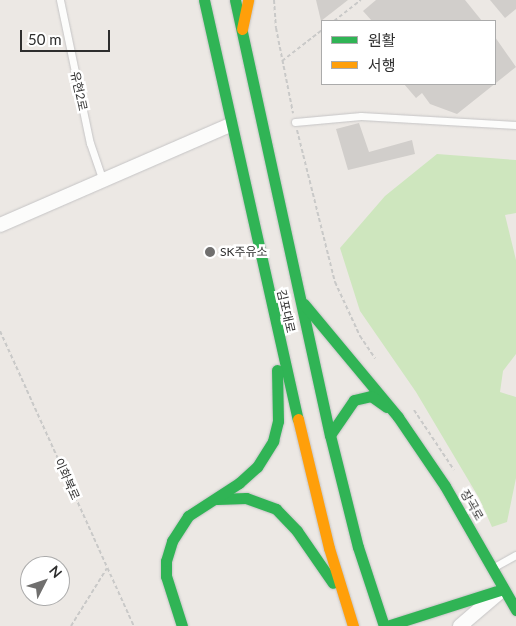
<!DOCTYPE html>
<html>
<head>
<meta charset="utf-8">
<style>
  body { margin:0 }
  #map { position:relative; width:516px; height:626px; overflow:hidden; background:#ece8e4; font-family:Lato,"Noto Sans KR",sans-serif }
  div>[style] { position:absolute }
  [style*='--x'] { left:calc(var(--x)*1px); top:calc(var(--y)*1px); width:calc(var(--w)*1px); rotate:calc(var(--a)*1deg) }
  .green>* { inset:0; background:#cee6be }
  .building>* { inset:0; background:#d1cecb }
  .path>* { height:2px; margin-top:-1px; transform-origin:0; background:repeating-linear-gradient(90deg,#c9c9c8 0 4px,transparent 0 6.5px) }
  .roads { filter:drop-shadow(0 0 1px #c5c4c5) drop-shadow(0 0 1px #c5c4c5) }
  .lane>* { height:7px; margin:-3.5px; padding:0 3.5px; transform-origin:3.5px; border-radius:3.5px; background:#fcfcfb }
  .street>* { height:14px; margin:-7px; padding:0 7px; transform-origin:7px; border-radius:7px; background:#fcfcfb }
  .fast>* { height:11px; margin:-5.5px; padding:0 5.5px; transform-origin:5.5px; border-radius:5.5px; background:#30b455 }
  .slow>* { height:11px; margin:-5.5px; padding:0 5.5px; transform-origin:5.5px; border-radius:5.5px; background:#ff9f0a }
  .dots>* { width:14px; height:14px; translate:-50% -50%; box-sizing:border-box; border:2px solid #fff; border-radius:50% }
  span { translate:-50% -50%; white-space:nowrap; text-align:center; line-height:1.15; -webkit-text-stroke:5px #fff; paint-order:stroke }
  .street-label { font-size:12px; color:#2e2e2e }
  .poi-label { font-size:12px; color:#2e2e2e }
  .left { translate:0 -50%; text-align:left }
  .legend { position:absolute; left:321px; top:20px; width:175px; height:65px; box-sizing:border-box; background:#fff; border:1px solid #ababab; margin:0; padding:6px 9px; list-style:none; font-size:15px; color:#2e2e2e }
  .legend li { display:flex; align-items:center; gap:10px; height:25px }
  .legend b { width:25px; border:1px solid #ababab }
  .north { position:absolute; left:20px; top:556px; width:50px; height:50px; box-sizing:border-box; background:#fff; border:1px solid #ababab; border-radius:50%; rotate:49deg; font-size:14px; font-weight:700; line-height:20px; text-align:center; color:#2e2e2e }
  .north::after { content:''; display:block; margin:auto; width:18px; height:22px; background:#706f6e; clip-path:polygon(50% 0,100% 100%,50% 72%,0 100%) }
  .scale { position:absolute; left:20px; top:30px; width:90px; height:22px; box-sizing:border-box; border:2px solid #2e2e2e; border-top:0; padding-left:6px; font-size:15px; line-height:18px; white-space:nowrap; color:#2e2e2e; -webkit-text-stroke:4px #fff; paint-order:stroke }
</style>
</head>
<body>
<div id="map">
  <div class="green">
    <div style="clip-path:polygon(437px 154px,516px 160px,516px 213px,505px 215px,516px 260px,516px 354px,503px 371px,500px 392px,516px 397px,516px 478px,507px 522px,492px 527px,479px 498px,416px 392px,360px 311px,340px 248px,385px 196px)"></div>
  </div>
  <div class="building">
    <div style="clip-path:polygon(316px 0,348px 0,321px 21px)"></div>
    <div style="clip-path:polygon(376px 0,465px 0,482px 21px,372px 21px,363px 11px)"></div>
    <div style="clip-path:polygon(490px 0,516px 0,516px 9px,505px 18px)"></div>
    <div style="clip-path:polygon(495px 37px,516px 67px,457px 114px,430px 104px,422px 93px,416px 98px,404px 84px,495px 84px)"></div>
    <div style="clip-path:polygon(359px 123px,369px 152px,412px 140px,415px 154px,348px 170px,336px 129px)"></div>
  </div>
  <div class="path">
    <div style="--x:274;--y:0;--w:28;--a:86"></div>
    <div style="--x:276;--y:28;--w:87;--a:78.7"></div>
    <div style="--x:334;--y:21;--w:34;--a:-38"></div>
    <div style="--x:282;--y:61;--w:51;--a:-37.8"></div>
    <div style="--x:297;--y:130;--w:157;--a:76"></div>
    <div style="--x:335;--y:282;--w:60;--a:65.2"></div>
    <div style="--x:360;--y:336;--w:27;--a:56"></div>
    <div style="--x:0;--y:331;--w:324;--a:65.6"></div>
    <div style="--x:414;--y:410;--w:72;--a:56.3"></div>
    <div style="--x:71;--y:626;--w:68;--a:-58.2"></div>
  </div>
  <div class="roads">
    <div class="lane">
      <div style="--x:60;--y:0;--w:146;--a:78.2"></div>
      <div style="--x:90;--y:143;--w:40;--a:71.1"></div>
      <div style="--x:295;--y:122;--w:66;--a:-5.2"></div>
      <div style="--x:361;--y:116;--w:155;--a:3.3"></div>
      <div style="--x:494;--y:567;--w:25;--a:-29"></div>
    </div>
    <div class="street">
      <div style="--x:0;--y:225;--w:251;--a:-23.5"></div>
      <div style="--x:460;--y:626;--w:54;--a:-40.5"></div>
    </div>
    <div class="fast">
      <div style="--x:204;--y:0;--w:429;--a:77.4"></div>
      <div style="--x:235;--y:0;--w:445;--a:77.7"></div>
      <div style="--x:330;--y:435;--w:115;--a:76"></div>
      <div style="--x:358;--y:547;--w:83;--a:71.8"></div>
      <div style="--x:304;--y:304;--w:147;--a:50.2"></div>
      <div style="--x:398;--y:417;--w:83;--a:55.7"></div>
      <div style="--x:445;--y:486;--w:143;--a:60.2"></div>
      <div style="--x:330;--y:435;--w:42;--a:-55.6"></div>
      <div style="--x:354;--y:400;--w:17;--a:-13"></div>
      <div style="--x:371;--y:396;--w:19;--a:35"></div>
      <div style="--x:217;--y:499;--w:29;--a:-2"></div>
      <div style="--x:246;--y:498;--w:32;--a:20"></div>
      <div style="--x:276;--y:509;--w:30;--a:46"></div>
      <div style="--x:297;--y:531;--w:63;--a:55.3"></div>
      <div style="--x:182;--y:626;--w:52;--a:-107.7"></div>
      <div style="--x:166;--y:576;--w:15;--a:-90"></div>
      <div style="--x:166;--y:561;--w:21;--a:-73"></div>
      <div style="--x:172;--y:541;--w:30;--a:-57"></div>
      <div style="--x:188;--y:516;--w:61;--a:-32.9"></div>
      <div style="--x:239;--y:483;--w:24;--a:-42"></div>
      <div style="--x:257;--y:467;--w:31;--a:-58"></div>
      <div style="--x:273;--y:441;--w:21;--a:-76"></div>
      <div style="--x:278;--y:421;--w:51;--a:-91.1"></div>
      <div style="--x:387;--y:626;--w:122;--a:-17.7"></div>
    </div>
    <div class="slow">
      <div style="--x:242;--y:29;--w:30;--a:-78"></div>
      <div style="--x:298;--y:419;--w:133;--a:76.5"></div>
      <div style="--x:329;--y:548;--w:82;--a:72.9"></div>
    </div>
  </div>
  <div class="dots">
    <div style="left:210px;top:252px;background:#706f6e"></div>
  </div>
  <div class="street-label">
    <span style="left:79px;top:91px;rotate:78deg">유현2로</span>
    <span style="left:286px;top:311px;rotate:77deg">김포대로</span>
    <span style="left:67px;top:479px;rotate:66deg">이화북로</span>
    <span style="left:472px;top:505px;rotate:60deg">장곡로</span>
  </div>
  <div class="poi-label">
    <span class="left" style="left:220px;top:252px">SK주유소</span>
  </div>
  <ul class="legend">
  <li><b style="height:6px;background:#30b455"></b>원활</li>
  <li><b style="height:6px;background:#ff9f0a"></b>서행</li>
  </ul>
  <div class="north">N</div>
  <div class="scale">50 m</div>
</div>
</body>
</html>
